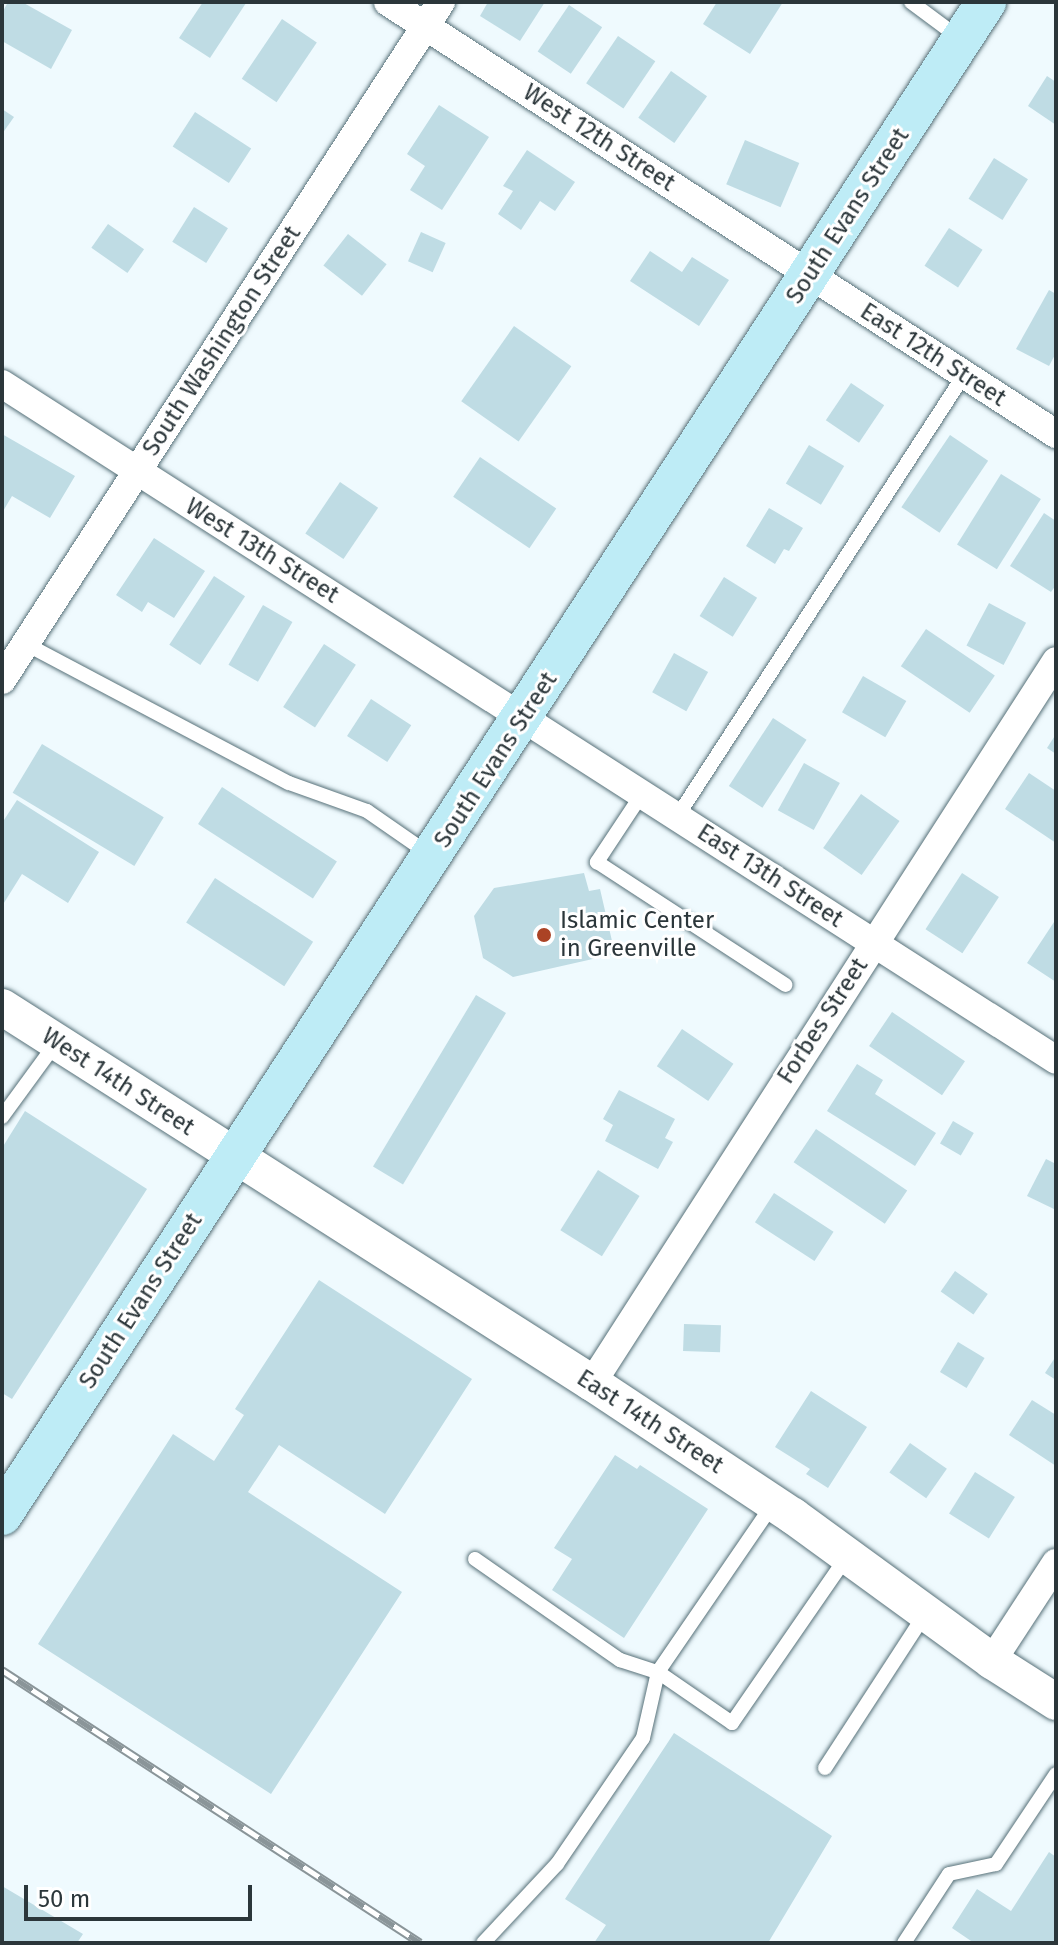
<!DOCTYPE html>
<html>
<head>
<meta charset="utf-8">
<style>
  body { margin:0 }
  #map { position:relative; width:1058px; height:1945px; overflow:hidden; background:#effafe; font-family:"Fira Sans",sans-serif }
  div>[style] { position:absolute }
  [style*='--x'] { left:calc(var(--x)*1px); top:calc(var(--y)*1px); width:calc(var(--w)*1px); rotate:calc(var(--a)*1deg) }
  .building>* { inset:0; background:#bfdce4; transform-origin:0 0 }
  .roads { filter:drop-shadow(0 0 2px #577179) drop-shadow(0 0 2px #577179) }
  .service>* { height:14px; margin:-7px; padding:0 7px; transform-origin:7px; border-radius:7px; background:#fff }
  .minor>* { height:28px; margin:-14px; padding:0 14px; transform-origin:14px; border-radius:14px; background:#fff }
  .tertiary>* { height:36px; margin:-18px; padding:0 18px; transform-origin:18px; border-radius:18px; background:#fff }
  .secondary>* { height:40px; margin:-20px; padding:0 20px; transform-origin:20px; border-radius:20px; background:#beecf6 }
  .rail>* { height:9px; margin-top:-4.5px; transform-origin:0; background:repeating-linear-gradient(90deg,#fff 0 18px,#8a9599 0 36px); box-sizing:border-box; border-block:2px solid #8a9599 }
  .dots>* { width:22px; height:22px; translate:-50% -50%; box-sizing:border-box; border:4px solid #fff; border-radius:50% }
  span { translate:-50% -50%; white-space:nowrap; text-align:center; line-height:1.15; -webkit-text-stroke:6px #fff; paint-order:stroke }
  .street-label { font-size:24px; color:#2b363a }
  .poi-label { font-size:24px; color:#2b363a }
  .left { translate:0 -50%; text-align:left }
  .frame { position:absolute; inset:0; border:4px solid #2b363a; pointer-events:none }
  .scale { position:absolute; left:24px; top:1885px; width:228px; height:36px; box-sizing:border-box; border:4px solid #2b363a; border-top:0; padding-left:10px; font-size:24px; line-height:28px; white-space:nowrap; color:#2b363a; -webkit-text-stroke:6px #fff; paint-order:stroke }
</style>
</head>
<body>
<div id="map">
  <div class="building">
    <div style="clip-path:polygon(8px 2px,22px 2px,72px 30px,51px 69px,2px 41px,2px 13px)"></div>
    <div style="clip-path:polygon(203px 2px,246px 3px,210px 58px,179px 38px)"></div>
    <div style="clip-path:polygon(488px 2px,545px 2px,520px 41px,480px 16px)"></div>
    <div style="clip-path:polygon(717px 2px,783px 2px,750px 54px,703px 24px)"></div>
    <div style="left:569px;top:5px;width:40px;height:56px;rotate:34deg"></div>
    <div style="left:282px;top:19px;width:42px;height:72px;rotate:34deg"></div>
    <div style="left:618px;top:36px;width:45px;height:57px;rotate:34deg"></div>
    <div style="left:671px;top:71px;width:44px;height:57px;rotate:35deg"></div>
    <div style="clip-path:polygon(1047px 76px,1056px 82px,1056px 125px,1028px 106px)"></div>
    <div style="clip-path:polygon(439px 105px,489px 137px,442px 210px,410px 190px,425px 166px,407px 154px)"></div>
    <div style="clip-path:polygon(2px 109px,14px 117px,2px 134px)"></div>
    <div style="left:195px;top:112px;width:67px;height:41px;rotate:33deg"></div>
    <div style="left:745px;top:140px;width:59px;height:48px;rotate:23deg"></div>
    <div style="clip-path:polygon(527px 150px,575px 182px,555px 211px,540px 201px,521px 230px,498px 214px,513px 191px,503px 186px)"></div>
    <div style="left:994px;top:158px;width:40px;height:48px;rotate:32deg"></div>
    <div style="left:194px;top:207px;width:40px;height:41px;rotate:32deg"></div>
    <div style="left:108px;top:224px;width:44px;height:29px;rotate:35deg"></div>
    <div style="left:949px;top:228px;width:40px;height:45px;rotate:33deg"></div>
    <div style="left:421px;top:232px;width:27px;height:32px;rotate:24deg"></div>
    <div style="left:348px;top:234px;width:49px;height:40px;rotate:38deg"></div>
    <div style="clip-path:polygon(650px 251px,682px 272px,692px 257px,729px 280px,699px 326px,630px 281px)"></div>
    <div style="clip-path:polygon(1049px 290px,1056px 294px,1056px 353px,1049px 366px,1016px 349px)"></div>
    <div style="left:514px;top:326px;width:70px;height:92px;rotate:35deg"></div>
    <div style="left:851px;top:383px;width:40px;height:45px;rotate:34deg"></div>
    <div style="clip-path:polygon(2px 434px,75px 476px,50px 518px,12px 496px,2px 513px)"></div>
    <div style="left:950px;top:435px;width:46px;height:87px;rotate:34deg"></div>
    <div style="left:809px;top:445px;width:41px;height:45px;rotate:31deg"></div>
    <div style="left:480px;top:457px;width:92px;height:48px;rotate:34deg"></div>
    <div style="left:1001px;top:474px;width:47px;height:83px;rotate:32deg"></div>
    <div style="left:340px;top:482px;width:46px;height:62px;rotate:34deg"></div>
    <div style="clip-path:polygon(769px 508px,803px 528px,789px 551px,784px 549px,775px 564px,746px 546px)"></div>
    <div style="clip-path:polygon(1044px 513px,1056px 521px,1056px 585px,1051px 592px,1010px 566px)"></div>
    <div style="clip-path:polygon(154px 538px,205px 571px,174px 618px,148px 602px,142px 612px,116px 595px)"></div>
    <div style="left:214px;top:576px;width:37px;height:82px;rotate:33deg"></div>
    <div style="left:724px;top:577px;width:39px;height:46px;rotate:32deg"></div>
    <div style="left:989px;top:603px;width:42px;height:48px;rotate:28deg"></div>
    <div style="left:263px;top:605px;width:34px;height:69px;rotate:30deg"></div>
    <div style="left:926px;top:629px;width:83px;height:45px;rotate:34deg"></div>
    <div style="left:324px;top:644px;width:38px;height:75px;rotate:33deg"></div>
    <div style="left:674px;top:653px;width:39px;height:45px;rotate:29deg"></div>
    <div style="left:863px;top:676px;width:50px;height:42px;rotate:30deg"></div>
    <div style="left:371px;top:699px;width:48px;height:44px;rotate:33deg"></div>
    <div style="left:773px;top:718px;width:40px;height:81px;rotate:33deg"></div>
    <div style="clip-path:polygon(1056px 734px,1056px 754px,1047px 748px)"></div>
    <div style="left:42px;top:744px;width:142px;height:57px;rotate:31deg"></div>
    <div style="left:804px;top:763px;width:41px;height:54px;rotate:29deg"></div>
    <div style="clip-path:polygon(1029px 773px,1056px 791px,1056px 843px,1005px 809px)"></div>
    <div style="left:222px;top:787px;width:137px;height:44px;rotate:33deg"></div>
    <div style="left:861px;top:794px;width:47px;height:66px;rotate:35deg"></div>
    <div style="clip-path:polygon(17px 800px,99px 852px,68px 903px,22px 874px,2px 906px,2px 823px)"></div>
    <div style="clip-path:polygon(584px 873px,589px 891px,600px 889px,615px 954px,513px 977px,483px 958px,474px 916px,494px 888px)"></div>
    <div style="left:962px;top:873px;width:44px;height:67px;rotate:33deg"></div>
    <div style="left:215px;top:878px;width:117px;height:53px;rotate:33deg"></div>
    <div style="clip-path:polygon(1056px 919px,1056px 982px,1027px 963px)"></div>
    <div style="left:476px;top:995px;width:35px;height:200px;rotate:31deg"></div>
    <div style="left:892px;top:1012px;width:88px;height:41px;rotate:34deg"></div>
    <div style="left:682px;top:1029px;width:62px;height:45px;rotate:34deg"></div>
    <div style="clip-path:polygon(857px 1064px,883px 1080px,875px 1094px,936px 1133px,915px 1166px,827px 1111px)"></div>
    <div style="clip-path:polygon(619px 1090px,675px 1119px,665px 1138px,673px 1142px,658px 1169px,605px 1141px,613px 1125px,603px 1119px)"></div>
    <div style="clip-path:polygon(25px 1111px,147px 1189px,12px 1399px,2px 1393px,2px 1148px)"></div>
    <div style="left:953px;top:1121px;width:24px;height:26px;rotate:30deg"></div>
    <div style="left:816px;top:1129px;width:110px;height:40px;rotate:34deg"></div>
    <div style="clip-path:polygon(1046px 1159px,1056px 1164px,1056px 1210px,1027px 1196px)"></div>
    <div style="left:598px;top:1170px;width:49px;height:71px;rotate:32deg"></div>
    <div style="left:774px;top:1193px;width:71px;height:35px;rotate:33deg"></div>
    <div style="left:955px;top:1271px;width:40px;height:25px;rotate:35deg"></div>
    <div style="clip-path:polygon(319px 1280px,472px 1379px,385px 1514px,279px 1445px,248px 1492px,402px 1592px,271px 1794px,38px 1644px,173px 1434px,214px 1461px,244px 1415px,235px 1409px)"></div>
    <div style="left:684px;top:1324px;width:37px;height:27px;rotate:2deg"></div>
    <div style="left:958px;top:1342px;width:31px;height:35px;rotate:31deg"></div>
    <div style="clip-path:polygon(1056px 1356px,1056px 1380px,1045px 1373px)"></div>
    <div style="clip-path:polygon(811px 1391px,867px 1427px,828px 1488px,806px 1474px,810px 1469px,775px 1447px)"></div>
    <div style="clip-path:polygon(1032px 1400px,1056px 1415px,1056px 1466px,1009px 1435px)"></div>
    <div style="left:910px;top:1443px;width:45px;height:36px;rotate:35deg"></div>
    <div style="clip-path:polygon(615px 1455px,637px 1469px,640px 1465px,708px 1509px,624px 1638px,552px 1590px,572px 1559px,554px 1548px)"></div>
    <div style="left:975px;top:1472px;width:47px;height:49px;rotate:32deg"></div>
    <div style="clip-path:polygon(674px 1733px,832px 1836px,768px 1943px,594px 1943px,606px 1925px,565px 1899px)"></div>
    <div style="clip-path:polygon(1049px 1852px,1056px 1857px,1056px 1943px,974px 1943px,952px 1928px,977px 1889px,1011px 1911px)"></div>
    <div style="clip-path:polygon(2px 1886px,83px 1934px,77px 1943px,2px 1943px)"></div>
  </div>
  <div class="roads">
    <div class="service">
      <div style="--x:911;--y:2;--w:59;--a:36.7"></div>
      <div style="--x:26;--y:644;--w:297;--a:27.9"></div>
      <div style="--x:289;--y:783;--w:83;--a:19.7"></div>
      <div style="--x:367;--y:811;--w:75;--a:34.7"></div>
      <div style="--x:642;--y:794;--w:82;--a:123.5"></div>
      <div style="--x:597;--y:862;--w:225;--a:33.1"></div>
      <div style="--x:677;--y:817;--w:527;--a:-57"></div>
      <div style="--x:2;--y:1117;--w:92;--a:-53.9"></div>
      <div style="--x:773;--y:1504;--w:204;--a:124.4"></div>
      <div style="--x:658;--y:1672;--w:90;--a:34.6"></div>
      <div style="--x:732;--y:1723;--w:203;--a:-55.4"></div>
      <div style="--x:475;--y:1559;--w:177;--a:34.9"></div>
      <div style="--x:620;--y:1660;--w:40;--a:18"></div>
      <div style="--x:658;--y:1672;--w:68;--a:102.8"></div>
      <div style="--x:643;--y:1738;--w:153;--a:124.3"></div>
      <div style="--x:557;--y:1864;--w:108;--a:133.1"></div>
      <div style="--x:825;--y:1768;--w:184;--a:-57"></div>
      <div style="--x:904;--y:1943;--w:82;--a:-56.9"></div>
      <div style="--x:949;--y:1874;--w:48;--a:-12"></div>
      <div style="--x:996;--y:1864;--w:108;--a:-56.3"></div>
    </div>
    <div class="minor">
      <div style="--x:388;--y:2;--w:796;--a:32.89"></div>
      <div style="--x:2;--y:384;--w:1252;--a:32.67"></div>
      <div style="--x:2;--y:680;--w:808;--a:-57.08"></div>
      <div style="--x:592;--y:1383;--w:858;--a:-57.27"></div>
      <div style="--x:992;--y:1661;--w:117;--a:-56.9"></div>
    </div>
    <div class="tertiary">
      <div style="--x:2;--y:1007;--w:700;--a:32.51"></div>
      <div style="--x:592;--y:1383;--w:241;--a:33.5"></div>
      <div style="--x:793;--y:1516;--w:246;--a:36.1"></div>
      <div style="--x:992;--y:1661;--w:76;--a:32.6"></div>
    </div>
    <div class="secondary">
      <div style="--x:2;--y:1515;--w:1805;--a:-56.96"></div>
    </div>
  </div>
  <div class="rail">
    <div style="--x:2;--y:1670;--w:499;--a:33.1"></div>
  </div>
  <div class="dots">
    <div style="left:544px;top:935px;background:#ab4325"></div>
  </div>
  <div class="street-label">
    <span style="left:599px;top:138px;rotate:33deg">West 12th Street</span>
    <span style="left:848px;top:216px;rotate:-57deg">South Evans Street</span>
    <span style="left:222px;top:341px;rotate:-57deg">South Washington Street</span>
    <span style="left:933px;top:355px;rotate:33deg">East 12th Street</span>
    <span style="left:262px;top:551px;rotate:32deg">West 13th Street</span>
    <span style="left:496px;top:760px;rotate:-57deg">South Evans Street</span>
    <span style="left:770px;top:876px;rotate:33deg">East 13th Street</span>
    <span style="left:823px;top:1021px;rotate:-57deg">Forbes Street</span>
    <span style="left:118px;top:1082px;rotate:33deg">West 14th Street</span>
    <span style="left:141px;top:1301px;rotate:-57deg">South Evans Street</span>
    <span style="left:650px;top:1422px;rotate:33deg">East 14th Street</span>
  </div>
  <div class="poi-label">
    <span class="left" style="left:560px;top:935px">Islamic Center<br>in Greenville</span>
  </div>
  <div class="frame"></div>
  <div class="scale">50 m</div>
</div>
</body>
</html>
